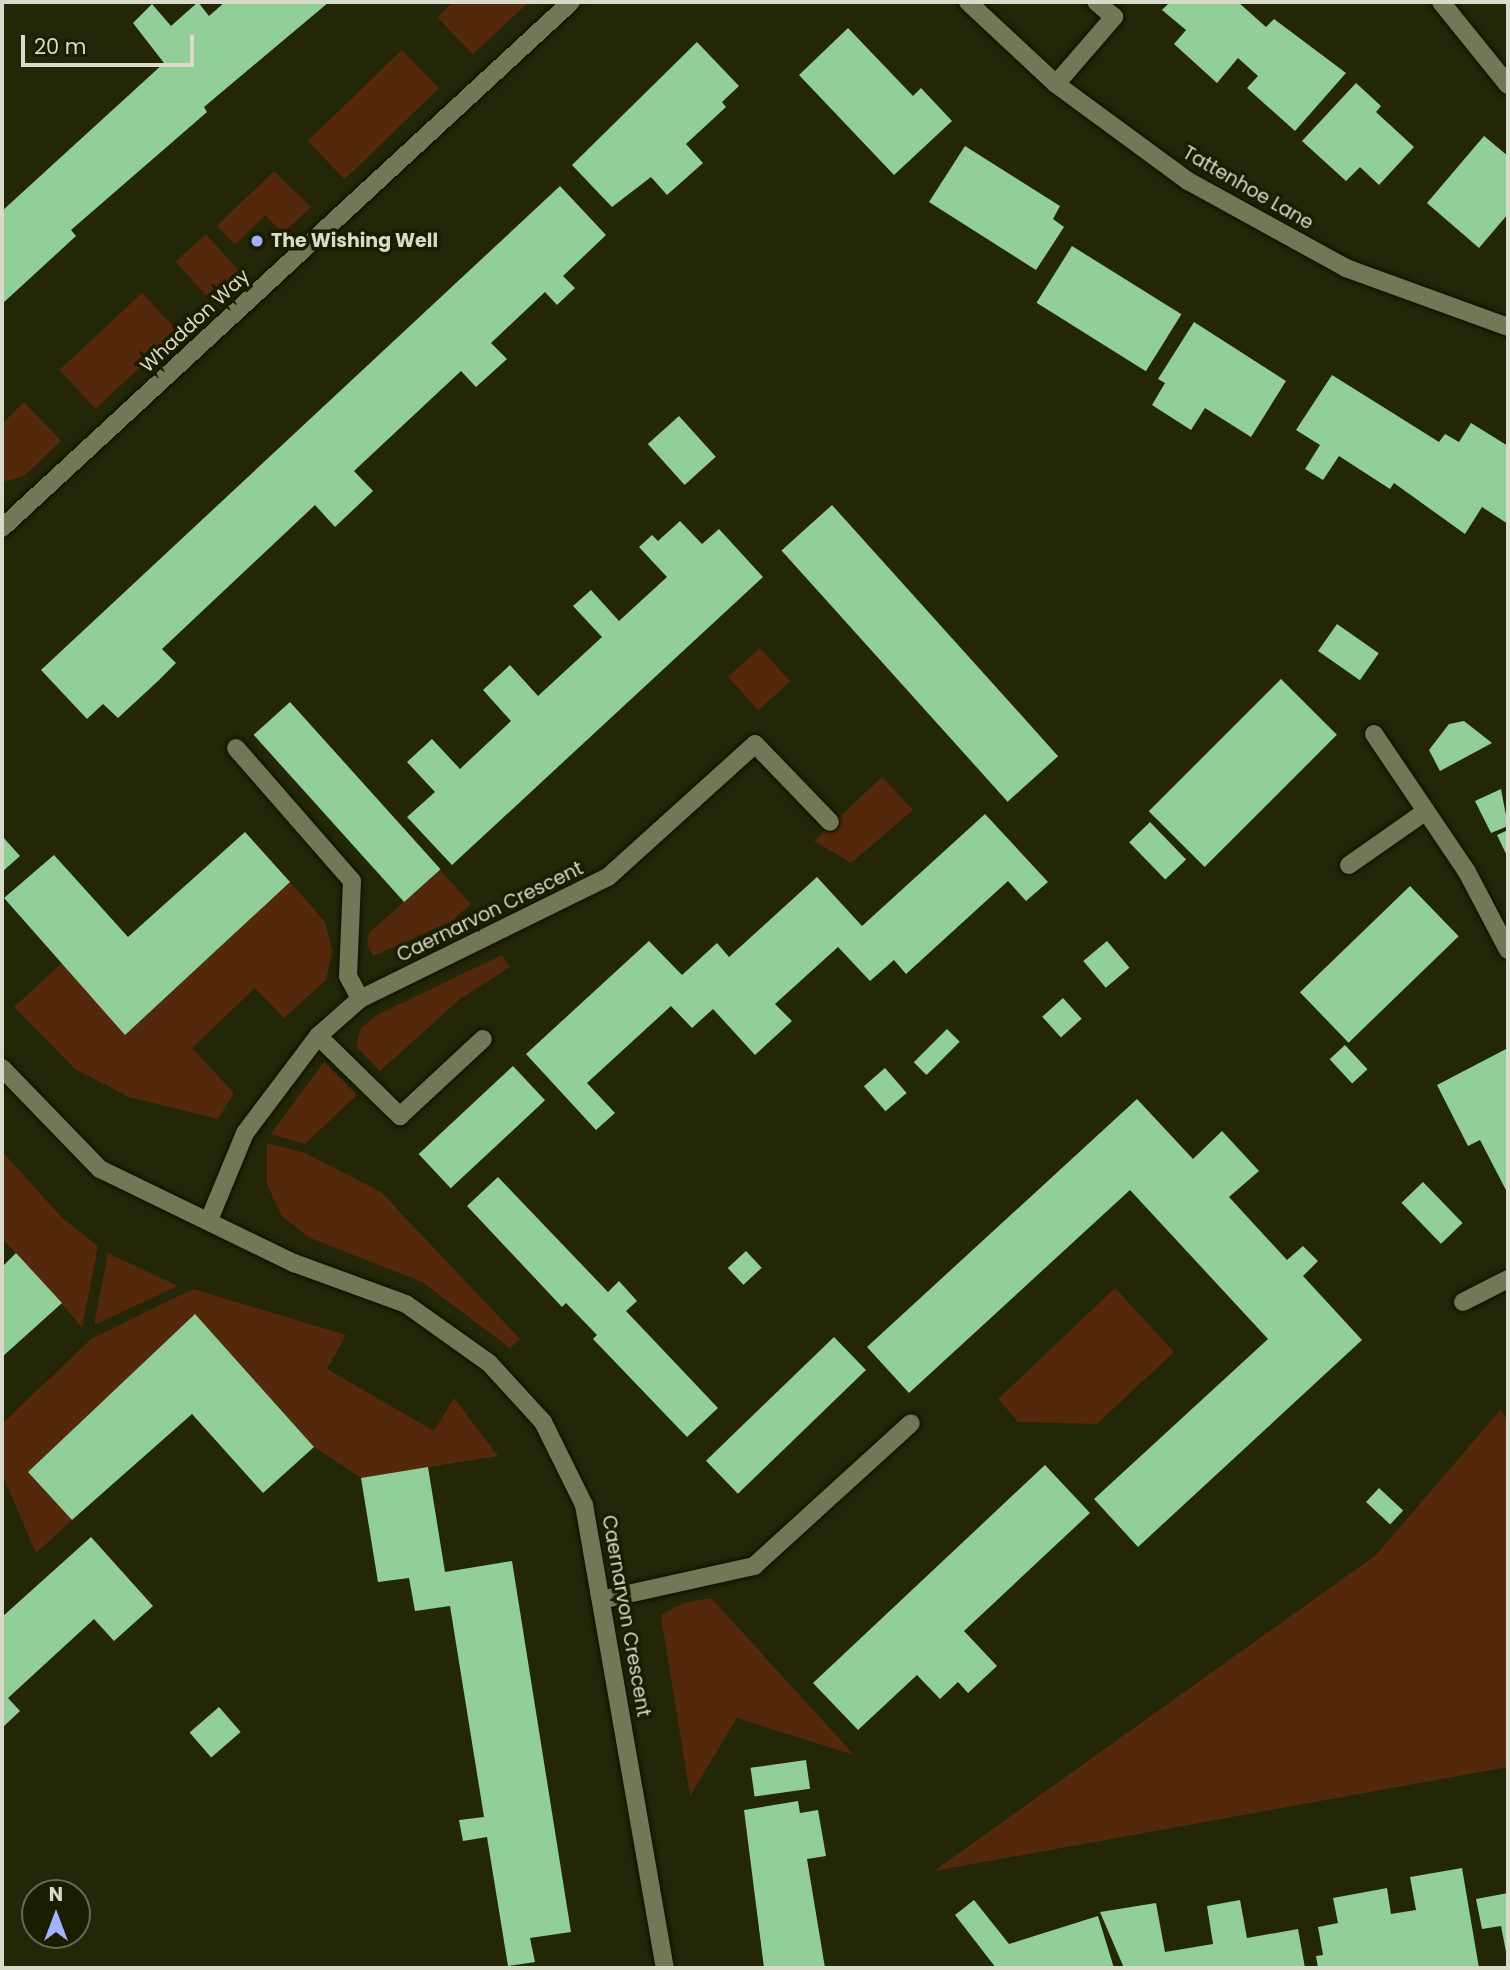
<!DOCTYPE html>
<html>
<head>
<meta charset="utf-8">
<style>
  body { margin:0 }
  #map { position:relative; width:1510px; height:1970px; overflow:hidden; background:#232607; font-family:Poppins,sans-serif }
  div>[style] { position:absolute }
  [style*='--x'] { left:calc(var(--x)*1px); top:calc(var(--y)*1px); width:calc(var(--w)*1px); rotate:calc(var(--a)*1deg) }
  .green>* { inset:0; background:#54290b; transform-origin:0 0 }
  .building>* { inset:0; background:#92ce98; transform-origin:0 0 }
  .roads { filter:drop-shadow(0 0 2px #0d0f00) drop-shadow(0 0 2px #0d0f00) }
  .service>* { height:18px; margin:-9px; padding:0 9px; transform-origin:9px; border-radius:9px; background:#727755 }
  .minor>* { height:18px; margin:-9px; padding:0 9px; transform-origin:9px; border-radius:9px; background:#727755 }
  .tertiary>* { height:18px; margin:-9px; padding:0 9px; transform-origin:9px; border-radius:9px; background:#727755 }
  .dots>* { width:19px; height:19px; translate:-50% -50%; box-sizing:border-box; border:4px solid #1a1d00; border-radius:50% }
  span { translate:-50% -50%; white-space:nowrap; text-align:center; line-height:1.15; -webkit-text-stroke:7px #1a1d00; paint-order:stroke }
  .street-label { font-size:19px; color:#d8dbc9 }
  .poi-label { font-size:19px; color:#d8dbc9; font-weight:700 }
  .left { translate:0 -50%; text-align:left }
  .frame { position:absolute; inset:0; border:4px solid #d8dbc9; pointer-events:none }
  .north { position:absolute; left:21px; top:1879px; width:70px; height:70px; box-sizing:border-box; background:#1a1d00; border:2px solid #666950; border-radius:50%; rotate:0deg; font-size:19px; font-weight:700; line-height:28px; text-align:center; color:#d8dbc9 }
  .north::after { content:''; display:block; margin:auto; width:24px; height:32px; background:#a3b2fd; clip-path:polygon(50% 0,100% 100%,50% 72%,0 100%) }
  .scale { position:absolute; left:21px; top:35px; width:173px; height:32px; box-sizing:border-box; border:4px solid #d8dbc9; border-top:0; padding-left:9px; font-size:21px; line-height:24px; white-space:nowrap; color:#d8dbc9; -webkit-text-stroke:5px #1a1d00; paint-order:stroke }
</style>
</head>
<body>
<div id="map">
  <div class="green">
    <div style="clip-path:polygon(453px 2px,529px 2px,473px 54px,437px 17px)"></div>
    <div style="left:402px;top:50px;width:53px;height:131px;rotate:46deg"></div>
    <div style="clip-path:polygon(274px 171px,311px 207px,283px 233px,265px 215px,235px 245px,217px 226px)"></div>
    <div style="left:206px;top:234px;width:52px;height:41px;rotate:48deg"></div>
    <div style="left:142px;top:293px;width:53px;height:113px;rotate:47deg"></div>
    <div style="clip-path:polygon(24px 402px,61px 441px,24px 476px,2px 482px,2px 424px)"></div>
    <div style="left:760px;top:648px;width:45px;height:43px;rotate:48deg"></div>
    <div style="clip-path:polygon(882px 777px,913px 810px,851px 863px,814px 841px)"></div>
    <div style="clip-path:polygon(440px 870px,471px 904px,450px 922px,373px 956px,367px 945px,369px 933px)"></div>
    <div style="clip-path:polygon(290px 882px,325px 922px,332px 951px,326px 980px,284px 1018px,255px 988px,192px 1048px,234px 1093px,218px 1119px,129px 1097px,75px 1069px,14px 1007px,62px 963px,126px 1034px)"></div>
    <div style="clip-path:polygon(502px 955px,510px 967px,460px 999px,380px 1071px,356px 1046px,361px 1028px,377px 1015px)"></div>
    <div style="clip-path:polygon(324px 1062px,357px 1095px,305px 1144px,271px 1134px)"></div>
    <div style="clip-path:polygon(267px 1143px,305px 1153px,381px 1192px,520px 1339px,510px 1348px,422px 1282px,308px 1237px,281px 1215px,267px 1184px)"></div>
    <div style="clip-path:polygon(2px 1151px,62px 1218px,98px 1246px,82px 1327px,2px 1238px)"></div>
    <div style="clip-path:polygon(108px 1253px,178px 1286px,94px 1325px)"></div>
    <div style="clip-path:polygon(1115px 1288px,1174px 1352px,1097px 1424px,1018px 1422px,998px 1399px)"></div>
    <div style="clip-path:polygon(193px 1289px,346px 1335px,327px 1369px,434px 1431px,454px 1398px,498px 1456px,361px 1478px,314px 1447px,195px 1315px,28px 1472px,72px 1520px,36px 1553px,2px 1474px,2px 1424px,91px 1339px)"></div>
    <div style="clip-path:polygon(1501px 1409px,1508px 1423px,1508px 1767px,934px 1871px,1376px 1555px)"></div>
    <div style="clip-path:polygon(711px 1598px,764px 1656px,854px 1755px,737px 1718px,690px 1796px,661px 1615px,684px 1603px)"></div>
  </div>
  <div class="building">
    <div style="clip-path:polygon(198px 2px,209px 16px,225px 2px,329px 2px,204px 107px,207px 112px,71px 230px,76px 236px,2px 304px,2px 211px,164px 63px,133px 23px,152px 4px,171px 26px)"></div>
    <div style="clip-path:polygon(1170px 2px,1238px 2px,1266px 27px,1274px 19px,1346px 73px,1295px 131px,1247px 88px,1258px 76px,1238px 58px,1217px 83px,1174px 44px,1186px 30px,1162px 10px)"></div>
    <div style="clip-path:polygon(848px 28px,913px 96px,921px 88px,952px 121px,894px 175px,799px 75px)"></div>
    <div style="clip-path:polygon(697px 42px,739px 86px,722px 102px,726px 107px,686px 144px,703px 163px,667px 195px,651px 177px,612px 207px,572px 165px)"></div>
    <div style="clip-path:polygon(1356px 83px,1381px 106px,1376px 112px,1414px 147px,1379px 185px,1360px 167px,1346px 181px,1302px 141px)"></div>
    <div style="clip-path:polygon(1484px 136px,1508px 156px,1508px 214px,1479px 248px,1427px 203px)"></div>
    <div style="clip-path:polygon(965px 146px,1060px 206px,1053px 219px,1064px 227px,1036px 270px,929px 202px)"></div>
    <div style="clip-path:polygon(560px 186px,606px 235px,563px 276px,575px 288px,557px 305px,545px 292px,491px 343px,507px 359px,476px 387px,461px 371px,354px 471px,373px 491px,335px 527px,315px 505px,162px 649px,176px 663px,158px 681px,118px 718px,103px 704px,87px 719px,41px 670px)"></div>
    <div style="left:1072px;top:246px;width:129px;height:67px;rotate:32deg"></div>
    <div style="clip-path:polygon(1194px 322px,1286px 381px,1251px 437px,1205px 408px,1191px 430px,1152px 405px,1165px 383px,1158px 379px)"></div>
    <div style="clip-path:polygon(1332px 375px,1439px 442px,1445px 434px,1459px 442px,1471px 423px,1508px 446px,1508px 524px,1482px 507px,1465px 534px,1394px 483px,1390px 489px,1339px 456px,1323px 480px,1305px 469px,1320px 445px,1296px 430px)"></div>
    <div style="left:679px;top:416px;width:55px;height:42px;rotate:48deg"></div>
    <div style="left:832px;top:505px;width:338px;height:68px;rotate:48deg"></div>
    <div style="clip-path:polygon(680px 521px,702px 544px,719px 529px,763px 577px,452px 865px,407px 817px,435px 792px,407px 762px,432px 739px,460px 769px,511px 721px,483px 690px,510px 665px,538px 696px,602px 637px,573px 606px,591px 590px,619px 621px,667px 577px,639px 547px,652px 535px,658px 541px)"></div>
    <div style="left:1337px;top:624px;width:51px;height:33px;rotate:35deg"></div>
    <div style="left:1281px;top:679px;width:79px;height:187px;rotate:45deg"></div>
    <div style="left:290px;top:702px;width:225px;height:49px;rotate:48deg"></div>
    <div style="clip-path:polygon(1464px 721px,1492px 743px,1440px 771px,1429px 750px,1449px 724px)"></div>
    <div style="clip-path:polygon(1501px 789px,1508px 826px,1491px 833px,1475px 801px)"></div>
    <div style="clip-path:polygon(985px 814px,1048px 882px,1026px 901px,1008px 881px,906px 974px,894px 960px,870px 981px,838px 947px,775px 1004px,792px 1021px,755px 1055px,713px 1009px,692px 1028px,671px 1006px,587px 1083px,615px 1113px,596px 1130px,526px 1054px,649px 941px,682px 975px,717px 943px,729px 957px,817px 877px,862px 926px)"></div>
    <div style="left:1150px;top:822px;width:52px;height:29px;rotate:46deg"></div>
    <div style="clip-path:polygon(1508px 830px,1508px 858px,1497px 835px)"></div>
    <div style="clip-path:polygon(245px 832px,290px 882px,125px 1035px,4px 898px,54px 855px,128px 937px)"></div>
    <div style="clip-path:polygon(2px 836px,20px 856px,2px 872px)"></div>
    <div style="left:1410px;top:886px;width:70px;height:153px;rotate:46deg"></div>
    <div style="left:1107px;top:941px;width:35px;height:31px;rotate:50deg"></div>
    <div style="left:1063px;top:998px;width:28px;height:28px;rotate:48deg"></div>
    <div style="left:947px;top:1029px;width:18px;height:47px;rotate:45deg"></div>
    <div style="left:1345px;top:1045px;width:33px;height:21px;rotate:47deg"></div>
    <div style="clip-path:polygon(1508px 1048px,1508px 1194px,1480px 1140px,1468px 1146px,1437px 1085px)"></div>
    <div style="left:513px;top:1066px;width:47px;height:129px;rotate:47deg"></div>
    <div style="left:885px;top:1068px;width:33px;height:28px;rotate:49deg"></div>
    <div style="clip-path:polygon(1137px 1099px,1193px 1159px,1222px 1131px,1259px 1171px,1229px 1197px,1287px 1260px,1303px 1246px,1318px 1261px,1303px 1276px,1362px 1340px,1138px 1547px,1094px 1499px,1268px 1339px,1130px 1190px,909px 1393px,867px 1347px)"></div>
    <div style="clip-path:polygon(498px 1177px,608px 1292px,619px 1281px,637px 1301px,626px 1311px,718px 1408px,687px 1437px,593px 1339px,597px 1335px,566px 1303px,562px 1307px,467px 1206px)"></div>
    <div style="left:1423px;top:1182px;width:57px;height:30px;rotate:46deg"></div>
    <div style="left:746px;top:1251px;width:23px;height:25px;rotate:47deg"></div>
    <div style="clip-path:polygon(16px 1253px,62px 1303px,2px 1357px,2px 1267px)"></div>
    <div style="clip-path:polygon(195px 1314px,314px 1447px,263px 1493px,192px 1414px,72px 1520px,28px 1472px)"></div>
    <div style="left:834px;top:1337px;width:46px;height:178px;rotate:46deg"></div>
    <div style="clip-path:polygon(1045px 1465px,1090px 1513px,964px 1631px,997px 1666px,968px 1693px,958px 1682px,940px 1699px,917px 1675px,858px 1730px,813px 1683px)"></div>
    <div style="clip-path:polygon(428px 1467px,445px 1572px,512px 1561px,571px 1932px,530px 1938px,535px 1962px,508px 1966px,487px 1837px,463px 1841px,459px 1820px,484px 1817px,450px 1606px,415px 1611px,409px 1578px,378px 1582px,361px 1478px)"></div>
    <div style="left:1379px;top:1488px;width:33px;height:19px;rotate:43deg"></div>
    <div style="clip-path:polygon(91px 1537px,153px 1606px,114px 1641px,94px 1619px,8px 1698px,20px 1711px,2px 1728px,2px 1617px)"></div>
    <div style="left:219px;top:1707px;width:33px;height:39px;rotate:49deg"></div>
    <div style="left:806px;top:1760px;width:29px;height:56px;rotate:82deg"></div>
    <div style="clip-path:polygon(798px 1801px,800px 1813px,818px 1810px,826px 1856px,807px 1859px,825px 1968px,764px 1968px,744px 1810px)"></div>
    <div style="clip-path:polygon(1462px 1868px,1479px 1968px,1318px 1968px,1316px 1956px,1323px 1955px,1318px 1927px,1338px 1923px,1333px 1898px,1387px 1888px,1391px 1914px,1416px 1910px,1410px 1877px)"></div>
    <div style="clip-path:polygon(1508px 1893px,1508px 1957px,1507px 1957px,1501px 1926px,1482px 1929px,1476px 1899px)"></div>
    <div style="clip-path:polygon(974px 1900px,1009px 1944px,1098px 1916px,1114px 1968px,996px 1968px,955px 1915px)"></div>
    <div style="clip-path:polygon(1240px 1900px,1247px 1938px,1298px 1929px,1305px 1968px,1124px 1968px,1100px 1912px,1156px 1903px,1165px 1952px,1213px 1944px,1207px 1906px)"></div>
  </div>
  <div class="roads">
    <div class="service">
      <div style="--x:1056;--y:84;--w:89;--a:-49.1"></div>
      <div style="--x:1114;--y:17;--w:23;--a:-140"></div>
      <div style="--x:236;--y:748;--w:176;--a:48.9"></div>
      <div style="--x:352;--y:881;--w:95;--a:92.4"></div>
      <div style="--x:348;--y:976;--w:26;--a:62"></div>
      <div style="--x:318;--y:1036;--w:115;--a:44.3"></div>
      <div style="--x:400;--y:1116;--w:113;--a:-42.9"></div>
      <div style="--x:1463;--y:1302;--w:51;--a:-27.1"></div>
      <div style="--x:605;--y:1599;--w:153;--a:-12.5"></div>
      <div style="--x:754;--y:1566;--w:212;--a:-42.3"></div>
    </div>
    <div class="minor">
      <div style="--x:968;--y:2;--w:120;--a:43"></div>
      <div style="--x:1056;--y:84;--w:164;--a:36.3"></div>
      <div style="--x:1188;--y:181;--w:180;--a:28.8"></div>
      <div style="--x:1346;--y:268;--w:172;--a:20"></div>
      <div style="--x:1441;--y:2;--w:107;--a:51.1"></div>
      <div style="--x:1374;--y:734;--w:166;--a:56"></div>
      <div style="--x:1467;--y:872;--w:88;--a:62.3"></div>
      <div style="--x:1349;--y:865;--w:94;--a:-35"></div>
      <div style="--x:2;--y:1068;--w:141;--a:45.9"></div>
      <div style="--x:100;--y:1169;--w:216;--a:25.9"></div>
      <div style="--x:294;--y:1263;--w:119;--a:20.1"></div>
      <div style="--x:406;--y:1304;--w:102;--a:35.4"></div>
      <div style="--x:489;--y:1363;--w:80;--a:47.5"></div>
      <div style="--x:543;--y:1422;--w:93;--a:63.7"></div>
      <div style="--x:584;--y:1505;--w:470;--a:80.1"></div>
      <div style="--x:209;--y:1220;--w:94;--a:-67.5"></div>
      <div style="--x:245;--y:1133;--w:121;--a:-53"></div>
      <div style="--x:318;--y:1036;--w:56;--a:-41.4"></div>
      <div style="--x:360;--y:999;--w:276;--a:-26.2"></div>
      <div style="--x:608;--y:877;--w:198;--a:-42.1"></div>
      <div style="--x:755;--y:744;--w:108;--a:46.1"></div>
    </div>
    <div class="tertiary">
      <div style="--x:2;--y:528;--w:775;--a:-42.75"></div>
    </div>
  </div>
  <div class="dots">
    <div style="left:257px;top:241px;background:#a3b2fd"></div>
  </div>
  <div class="street-label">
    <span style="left:1248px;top:188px;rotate:30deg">Tattenhoe Lane</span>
    <span style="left:195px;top:321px;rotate:-43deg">Whaddon Way</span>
    <span style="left:490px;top:912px;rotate:-26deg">Caernarvon Crescent</span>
    <span style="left:626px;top:1616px;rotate:80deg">Caernarvon Crescent</span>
  </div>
  <div class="poi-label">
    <span class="left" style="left:271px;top:241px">The Wishing Well</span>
  </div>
  <div class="frame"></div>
  <div class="north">N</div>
  <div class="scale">20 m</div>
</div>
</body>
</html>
